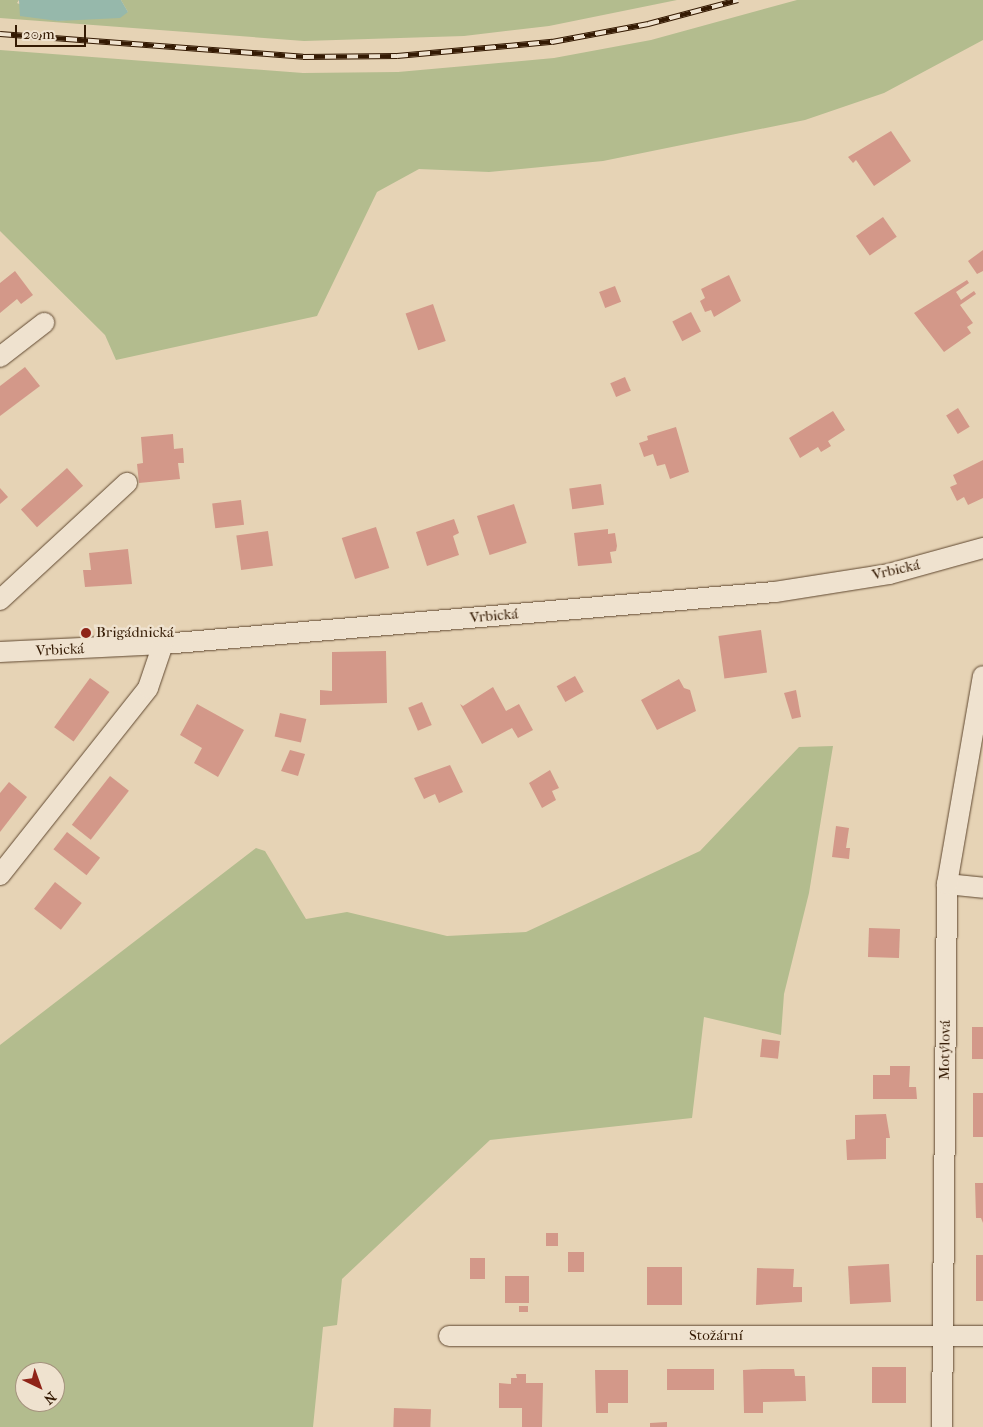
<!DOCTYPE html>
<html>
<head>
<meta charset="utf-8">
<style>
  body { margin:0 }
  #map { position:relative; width:983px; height:1427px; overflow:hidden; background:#e6d3b5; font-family:"IM FELL French Canon",serif }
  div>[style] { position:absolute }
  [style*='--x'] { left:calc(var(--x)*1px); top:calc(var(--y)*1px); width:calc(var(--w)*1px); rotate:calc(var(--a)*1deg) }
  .green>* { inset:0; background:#b3bc8e }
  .water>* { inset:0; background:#96b8ab }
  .building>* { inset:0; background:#d39889; transform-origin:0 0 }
  .roads { filter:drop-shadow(0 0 1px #604830) drop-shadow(0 0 1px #604830) }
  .minor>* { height:20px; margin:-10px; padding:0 10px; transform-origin:10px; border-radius:10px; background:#efe2cf }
  .rail>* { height:5.5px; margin-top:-2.75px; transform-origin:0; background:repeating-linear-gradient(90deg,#efe2cf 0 11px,#341a03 0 22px); box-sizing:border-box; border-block:1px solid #341a03 }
  .dots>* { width:14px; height:14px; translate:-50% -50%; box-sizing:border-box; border:2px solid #efe2cf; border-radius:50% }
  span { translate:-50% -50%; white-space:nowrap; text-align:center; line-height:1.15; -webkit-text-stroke:5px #efe2cf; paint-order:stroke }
  .street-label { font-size:15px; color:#341a03 }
  .poi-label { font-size:15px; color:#341a03 }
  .left { translate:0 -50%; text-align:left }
  .north { position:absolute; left:15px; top:1362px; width:50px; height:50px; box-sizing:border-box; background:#efe2cf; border:1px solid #a4927d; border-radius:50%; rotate:138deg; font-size:14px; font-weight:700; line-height:20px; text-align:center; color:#341a03 }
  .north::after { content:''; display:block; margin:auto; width:18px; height:22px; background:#8f2418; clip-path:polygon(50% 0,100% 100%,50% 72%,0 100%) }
  .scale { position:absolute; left:15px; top:25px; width:71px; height:22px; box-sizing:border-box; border:2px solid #341a03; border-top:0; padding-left:6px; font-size:15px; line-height:18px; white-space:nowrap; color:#341a03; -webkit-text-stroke:4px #efe2cf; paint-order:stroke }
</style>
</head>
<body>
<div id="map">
  <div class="green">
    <div style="clip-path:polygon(0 0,19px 0,17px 3px,58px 21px,128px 12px,121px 0,677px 0,549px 26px,464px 36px,304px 41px,0 18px)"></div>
    <div style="clip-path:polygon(797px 0,983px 0,983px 40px,884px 93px,805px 120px,603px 161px,489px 172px,419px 169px,377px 192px,317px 316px,116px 360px,105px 335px,0 231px,0 50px,303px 73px,398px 72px,554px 58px,651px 40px)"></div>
    <div style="clip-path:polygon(evenodd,833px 746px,809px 893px,784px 994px,781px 1035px,704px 1017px,692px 1118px,490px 1140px,342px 1279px,337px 1325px,323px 1327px,313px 1427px,0 1427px,0 1045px,256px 848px,265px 851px,306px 919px,347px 912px,447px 936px,526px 932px,700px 851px,799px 747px,833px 746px,25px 1372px,55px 1372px,55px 1402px,25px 1402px,25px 1372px)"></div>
  </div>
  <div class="water">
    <div style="clip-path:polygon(19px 0,121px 0,128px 12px,120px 18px,58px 21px,20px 16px)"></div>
  </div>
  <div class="building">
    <div style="clip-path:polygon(891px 131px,911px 161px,874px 186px,856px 160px,853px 163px,848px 157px)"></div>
    <div style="left:883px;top:217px;width:24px;height:33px;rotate:55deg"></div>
    <div style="clip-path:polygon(983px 250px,983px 271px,977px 274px,968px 261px)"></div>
    <div style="clip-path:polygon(15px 271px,33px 295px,21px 304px,17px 299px,0 313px,0 283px)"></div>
    <div style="clip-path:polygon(729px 275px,741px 301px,714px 317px,711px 310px,705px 312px,700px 301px,705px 298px,701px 289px)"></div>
    <div style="clip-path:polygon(967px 280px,969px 283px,956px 292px,961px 300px,974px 291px,976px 294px,960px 305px,973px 323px,967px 327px,971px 333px,944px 352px,914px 313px)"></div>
    <div style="left:615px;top:286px;width:17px;height:17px;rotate:69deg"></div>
    <div style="left:433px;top:304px;width:39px;height:29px;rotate:71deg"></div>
    <div style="left:691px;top:312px;width:22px;height:21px;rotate:63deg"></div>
    <div style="clip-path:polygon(25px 367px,40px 386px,0 416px,0 386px)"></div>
    <div style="left:625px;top:377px;width:15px;height:16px;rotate:67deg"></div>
    <div style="left:958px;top:408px;width:22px;height:14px;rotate:58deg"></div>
    <div style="clip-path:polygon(833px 411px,845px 430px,828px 441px,831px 446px,821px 452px,818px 447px,800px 458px,789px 438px)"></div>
    <div style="clip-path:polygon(676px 427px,689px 472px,670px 479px,665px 464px,657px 466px,653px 454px,644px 457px,639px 443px,648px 440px,647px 436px)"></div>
    <div style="clip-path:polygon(173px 434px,174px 449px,183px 448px,184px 463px,178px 463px,180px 479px,139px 483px,137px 464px,143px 463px,141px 437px)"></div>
    <div style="clip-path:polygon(983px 460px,983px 498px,968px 505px,964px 497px,957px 501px,950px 487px,957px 484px,953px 475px)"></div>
    <div style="left:67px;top:468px;width:24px;height:62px;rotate:48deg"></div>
    <div style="left:601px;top:484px;width:21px;height:32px;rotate:82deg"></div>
    <div style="clip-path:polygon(0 488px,8px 497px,0 504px)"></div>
    <div style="left:241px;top:500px;width:25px;height:29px;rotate:83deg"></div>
    <div style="left:514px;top:504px;width:41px;height:39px;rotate:72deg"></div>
    <div style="clip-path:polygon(454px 519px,459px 533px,453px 536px,459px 555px,427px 566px,416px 532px)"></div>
    <div style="left:376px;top:527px;width:43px;height:36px;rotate:72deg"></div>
    <div style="clip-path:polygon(608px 529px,608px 534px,615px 533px,617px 546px,616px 551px,610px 552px,612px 563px,578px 566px,574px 533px)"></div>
    <div style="left:268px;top:531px;width:35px;height:32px;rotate:82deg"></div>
    <div style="clip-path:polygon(128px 549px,132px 584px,85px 587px,83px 570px,91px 570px,89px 553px)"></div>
    <div style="left:761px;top:630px;width:43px;height:43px;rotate:82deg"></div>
    <div style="clip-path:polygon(386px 651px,387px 703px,320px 705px,320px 690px,332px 691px,332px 652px)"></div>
    <div style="left:575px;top:676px;width:18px;height:21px;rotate:61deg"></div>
    <div style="left:90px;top:678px;width:24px;height:61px;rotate:36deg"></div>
    <div style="clip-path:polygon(679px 679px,684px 688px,690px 690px,696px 711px,657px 730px,641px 700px)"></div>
    <div style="clip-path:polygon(493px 687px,506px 711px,519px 704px,533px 730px,518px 738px,512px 728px,482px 744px,460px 704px,463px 706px)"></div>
    <div style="clip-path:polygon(796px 690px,801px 717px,792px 719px,784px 693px)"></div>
    <div style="left:422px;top:702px;width:25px;height:15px;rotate:67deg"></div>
    <div style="clip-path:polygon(197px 704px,244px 730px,218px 777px,194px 763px,202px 748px,180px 735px)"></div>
    <div style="left:280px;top:713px;width:27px;height:24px;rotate:13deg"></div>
    <div style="clip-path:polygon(290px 750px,305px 754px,298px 776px,281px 771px)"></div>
    <div style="clip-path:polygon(450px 765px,463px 792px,439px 803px,435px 794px,424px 799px,414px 778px)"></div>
    <div style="clip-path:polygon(550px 770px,559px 788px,552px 791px,556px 800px,542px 808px,529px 783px)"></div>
    <div style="left:110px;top:776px;width:24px;height:62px;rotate:38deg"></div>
    <div style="clip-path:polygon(9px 782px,27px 797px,0 832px,0 793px)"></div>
    <div style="clip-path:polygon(836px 826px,849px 828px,846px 848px,850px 848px,849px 859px,832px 857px)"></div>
    <div style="left:67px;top:832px;width:42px;height:22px;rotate:38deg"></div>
    <div style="left:55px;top:882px;width:34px;height:34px;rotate:38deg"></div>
    <div style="left:869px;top:928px;width:31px;height:29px;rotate:2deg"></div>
    <div style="left:972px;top:1027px;width:11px;height:32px"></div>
    <div style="left:762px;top:1039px;width:18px;height:18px;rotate:6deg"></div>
    <div style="clip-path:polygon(890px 1066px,910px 1066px,909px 1087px,916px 1087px,917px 1099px,873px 1099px,873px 1075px,890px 1075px)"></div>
    <div style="left:983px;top:1093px;width:44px;height:10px;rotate:90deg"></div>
    <div style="clip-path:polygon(886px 1114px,890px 1138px,886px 1138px,886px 1159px,847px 1160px,846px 1140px,855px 1139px,855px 1115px)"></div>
    <div style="clip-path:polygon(975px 1183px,983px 1183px,983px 1223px,981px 1218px,976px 1218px)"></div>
    <div style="left:546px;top:1233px;width:12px;height:13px"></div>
    <div style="left:568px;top:1252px;width:16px;height:20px"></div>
    <div style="left:976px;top:1255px;width:7px;height:46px"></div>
    <div style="left:470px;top:1258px;width:15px;height:21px"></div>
    <div style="left:889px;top:1264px;width:38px;height:41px;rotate:87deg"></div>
    <div style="left:682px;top:1267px;width:38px;height:35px;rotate:90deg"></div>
    <div style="clip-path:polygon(757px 1268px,794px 1269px,793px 1287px,802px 1287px,802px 1302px,756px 1305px)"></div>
    <div style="left:505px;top:1276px;width:24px;height:27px"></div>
    <div style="left:519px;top:1306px;width:9px;height:6px"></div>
    <div style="left:872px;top:1367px;width:34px;height:36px"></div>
    <div style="left:667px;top:1369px;width:47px;height:21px"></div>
    <div style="clip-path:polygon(762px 1369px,794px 1369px,795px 1376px,805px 1376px,806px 1401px,763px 1402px,763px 1413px,744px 1413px,743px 1370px)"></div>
    <div style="clip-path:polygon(595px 1370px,628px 1370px,628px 1403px,608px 1403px,608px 1413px,596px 1413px)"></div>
    <div style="clip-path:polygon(516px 1374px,526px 1374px,526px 1383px,543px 1383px,542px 1427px,522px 1427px,522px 1408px,499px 1408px,499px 1383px,511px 1384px,511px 1378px,517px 1378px)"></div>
    <div style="left:394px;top:1408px;width:37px;height:19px;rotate:2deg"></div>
    <div style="clip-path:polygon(667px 1422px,667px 1427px,650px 1427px,650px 1423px)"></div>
  </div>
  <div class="roads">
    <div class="minor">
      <div style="--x:0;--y:357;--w:56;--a:-37.7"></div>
      <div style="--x:0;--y:600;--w:173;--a:-42.7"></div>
      <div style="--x:0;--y:652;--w:163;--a:-2.8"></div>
      <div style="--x:163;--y:644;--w:614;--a:-4.86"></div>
      <div style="--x:775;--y:592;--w:115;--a:-9"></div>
      <div style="--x:889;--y:574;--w:98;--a:-15.5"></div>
      <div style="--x:0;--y:875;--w:238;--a:-51.6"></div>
      <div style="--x:148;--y:688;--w:46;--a:-71.2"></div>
      <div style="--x:947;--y:884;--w:36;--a:6"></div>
      <div style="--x:449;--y:1336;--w:534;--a:0"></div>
      <div style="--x:942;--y:1427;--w:543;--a:-89.47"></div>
      <div style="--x:947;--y:884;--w:211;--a:-80.2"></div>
    </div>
  </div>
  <div class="rail">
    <div style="--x:0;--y:34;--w:304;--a:4.3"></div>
    <div style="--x:303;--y:57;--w:94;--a:-0.6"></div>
    <div style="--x:397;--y:56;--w:156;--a:-5.2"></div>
    <div style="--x:552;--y:42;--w:98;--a:-10.6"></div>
    <div style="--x:648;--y:24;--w:93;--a:-14.9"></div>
  </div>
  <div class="dots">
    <div style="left:86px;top:633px;background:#8f2418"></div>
  </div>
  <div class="street-label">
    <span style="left:896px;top:570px;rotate:-13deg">Vrbická</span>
    <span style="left:494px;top:616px;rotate:-5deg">Vrbická</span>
    <span style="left:60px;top:650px;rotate:-3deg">Vrbická</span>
    <span style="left:945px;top:1050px;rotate:-89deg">Motýlová</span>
    <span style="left:716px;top:1336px">Stožární</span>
  </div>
  <div class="poi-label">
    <span class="left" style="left:96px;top:633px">Brigádnická</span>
  </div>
  <div class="north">N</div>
  <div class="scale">20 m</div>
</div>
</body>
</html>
